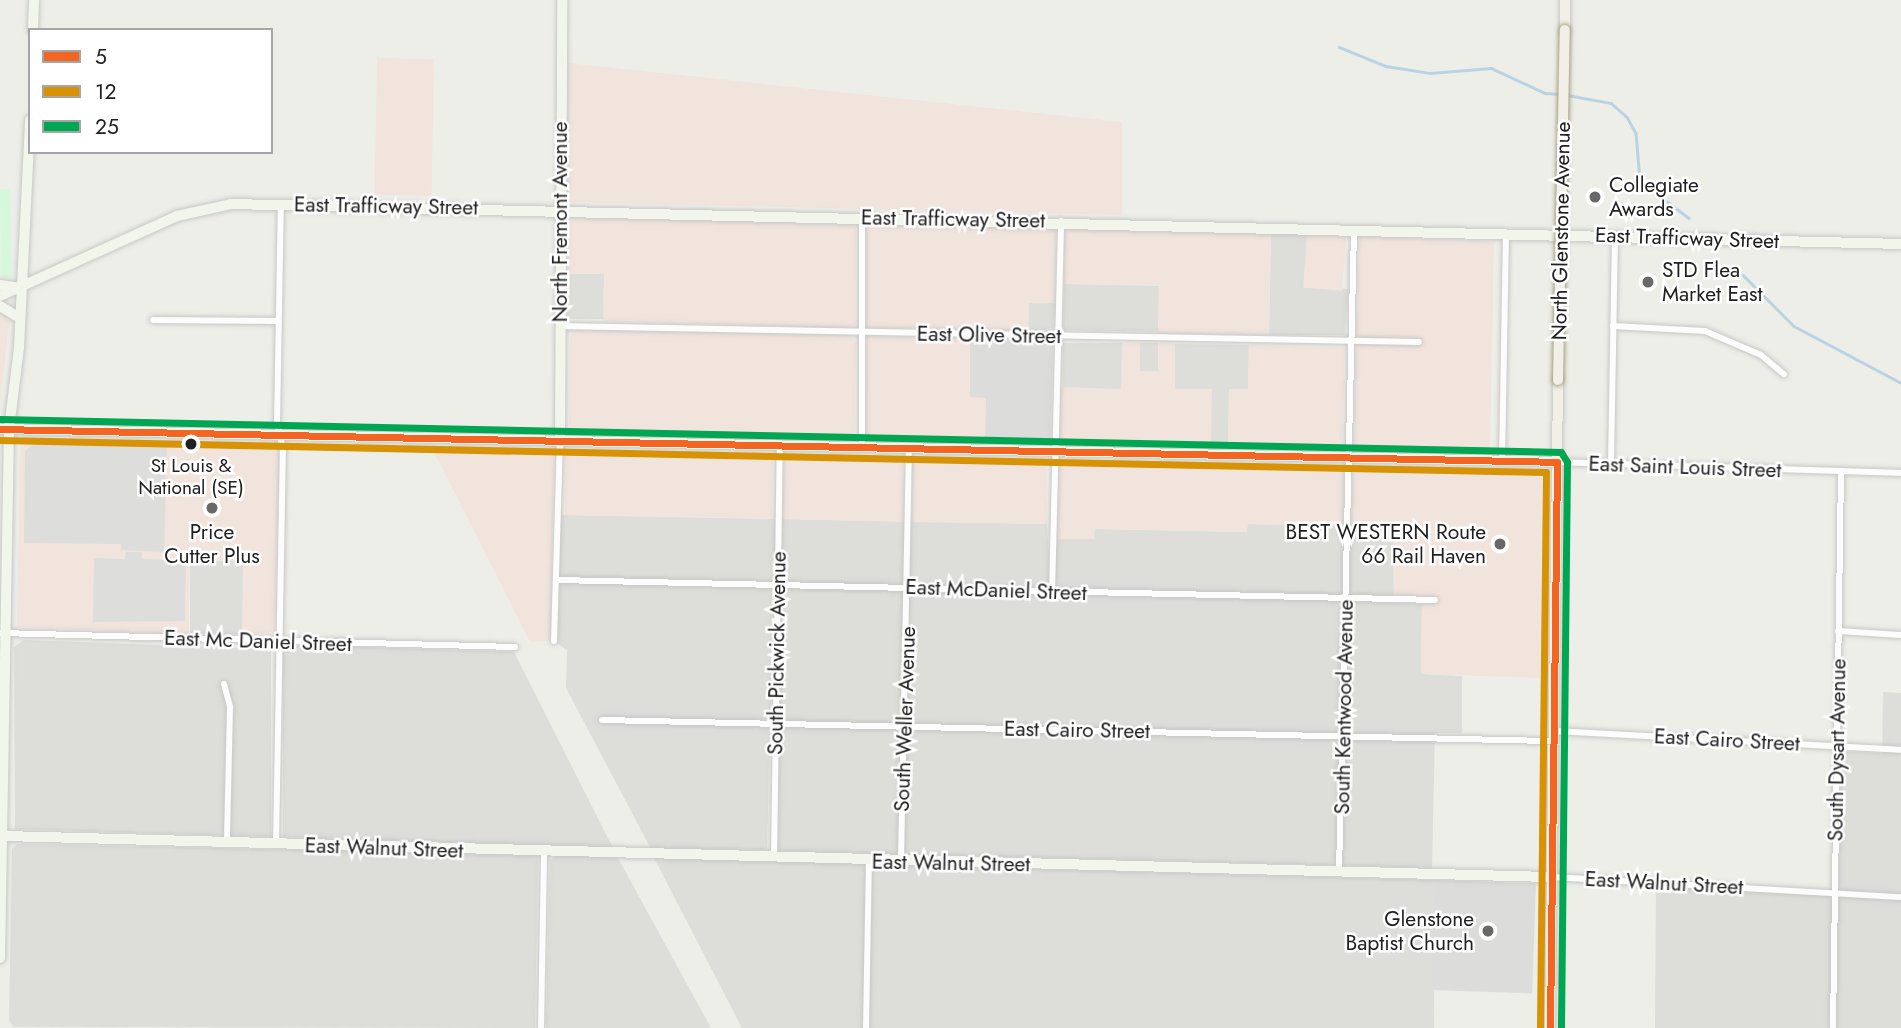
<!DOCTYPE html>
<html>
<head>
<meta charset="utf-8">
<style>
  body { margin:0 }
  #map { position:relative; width:1901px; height:1028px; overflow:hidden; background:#eeeee9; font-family:Jost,sans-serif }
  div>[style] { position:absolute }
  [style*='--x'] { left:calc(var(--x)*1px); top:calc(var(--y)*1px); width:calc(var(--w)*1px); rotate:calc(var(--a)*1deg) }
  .residential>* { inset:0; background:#ddddda; transform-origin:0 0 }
  .commercial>* { inset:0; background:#f1e4dd; transform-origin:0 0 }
  .religious>* { inset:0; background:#dcdcda; transform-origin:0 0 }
  .park>* { inset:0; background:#d5f7dc; transform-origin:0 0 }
  .parking>* { inset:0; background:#dddddb }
  .stream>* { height:2.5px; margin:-1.25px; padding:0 1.25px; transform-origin:1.25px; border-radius:1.25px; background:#bad3e4 }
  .roads { filter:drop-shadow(0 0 2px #c7c7c5) drop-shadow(0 0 2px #c7c7c5) }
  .street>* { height:6px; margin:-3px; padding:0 3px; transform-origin:3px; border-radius:3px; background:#fcfcfc }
  .secondary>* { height:10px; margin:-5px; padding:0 5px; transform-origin:5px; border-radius:5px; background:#f2f5eb }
  .primary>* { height:10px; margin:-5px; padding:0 5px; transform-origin:5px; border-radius:5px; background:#f1efe6 }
  .bridges { filter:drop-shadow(0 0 2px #a5a185) drop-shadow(0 0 2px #a5a185) }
  .primary-bridge>* { height:10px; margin:-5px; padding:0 5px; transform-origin:5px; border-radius:5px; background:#f1efe6 }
  .bus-1>* { height:7px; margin:-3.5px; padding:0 3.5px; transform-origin:3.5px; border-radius:3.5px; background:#f26522 }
  .bus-2>* { height:7px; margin:-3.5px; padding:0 3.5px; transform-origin:3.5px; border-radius:3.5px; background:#d79205 }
  .bus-3>* { height:7px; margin:-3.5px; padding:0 3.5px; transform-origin:3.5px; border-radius:3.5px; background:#00a651 }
  .dots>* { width:19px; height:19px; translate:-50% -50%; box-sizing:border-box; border:4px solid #fff; border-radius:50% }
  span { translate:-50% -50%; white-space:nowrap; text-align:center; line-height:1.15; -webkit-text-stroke:5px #fff; paint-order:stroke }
  .bus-label { font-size:19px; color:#202020 }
  .poi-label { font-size:21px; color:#202020 }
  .left { translate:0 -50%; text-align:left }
  .right { translate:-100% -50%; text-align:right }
  .street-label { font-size:21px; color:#202020 }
  .legend { position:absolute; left:28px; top:28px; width:245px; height:126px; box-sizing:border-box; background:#fff; border:2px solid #a6a6a6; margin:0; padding:9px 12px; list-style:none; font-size:21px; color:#202020 }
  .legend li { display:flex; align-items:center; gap:14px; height:35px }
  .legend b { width:35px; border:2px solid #a6a6a6 }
</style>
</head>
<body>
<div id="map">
  <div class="residential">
    <div style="clip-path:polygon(1271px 232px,1307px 234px,1307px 287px,1348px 289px,1345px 335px,1269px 335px)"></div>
    <div style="left:568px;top:274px;width:36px;height:45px"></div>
    <div style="left:1064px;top:284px;width:95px;height:46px;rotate:1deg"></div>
    <div style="clip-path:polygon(1029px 303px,1055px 303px,1053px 329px,1028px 331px)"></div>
    <div style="left:1122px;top:343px;width:46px;height:59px;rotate:90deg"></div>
    <div style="left:1140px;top:343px;width:18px;height:28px"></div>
    <div style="clip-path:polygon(1175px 344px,1249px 345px,1248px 389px,1229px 389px,1228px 448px,1211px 448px,1211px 390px,1175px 389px)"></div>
    <div style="clip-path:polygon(561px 515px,1047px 524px,1051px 598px,1056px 539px,1093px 539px,1094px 529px,1246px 532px,1247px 524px,1393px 527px,1394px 602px,1422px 604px,1421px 674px,1462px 676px,1462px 733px,1435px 733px,1432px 868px,778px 851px,780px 653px,772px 653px,767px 850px,651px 849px,566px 688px,567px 650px,557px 643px)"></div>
    <div style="left:190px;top:561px;width:53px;height:73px"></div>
    <div style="clip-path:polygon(24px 640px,271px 649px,271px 837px,15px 829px,14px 647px)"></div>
    <div style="clip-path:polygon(293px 645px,514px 652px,613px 848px,283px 837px,283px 651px)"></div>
    <div style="clip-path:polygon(1883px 692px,1901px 693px,1901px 1028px,1655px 1028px,1656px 886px,1838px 896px,1841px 757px,1847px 752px,1882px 753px)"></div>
    <div style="clip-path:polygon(17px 844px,538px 855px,535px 1028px,13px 1027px,9px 1020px,12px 849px)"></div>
    <div style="clip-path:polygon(558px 855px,618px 858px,711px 1028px,546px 1028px,550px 860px)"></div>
    <div style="clip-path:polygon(654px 858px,1435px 880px,1434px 1028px,742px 1028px)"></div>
  </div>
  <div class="commercial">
    <div style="left:377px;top:58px;width:57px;height:137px;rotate:1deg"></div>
    <div style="clip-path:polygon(568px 63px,1122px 122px,1122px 215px,567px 202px)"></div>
    <div style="clip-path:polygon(572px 218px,853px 224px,856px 231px,855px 324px,848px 328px,603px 321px,604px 274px,568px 274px,568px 223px)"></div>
    <div style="clip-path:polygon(870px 224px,1052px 227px,1056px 232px,1055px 303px,1029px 303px,1028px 331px,866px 327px,866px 229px)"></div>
    <div style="clip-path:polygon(1068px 228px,1271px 232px,1269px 335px,1158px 334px,1159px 285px,1064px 284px,1064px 231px)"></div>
    <div style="left:1307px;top:234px;width:39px;height:54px;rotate:4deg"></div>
    <div style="clip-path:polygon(1360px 236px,1494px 242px,1490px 450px,1359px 451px,1354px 447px)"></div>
    <div style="clip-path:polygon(0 310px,10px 317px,0 404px)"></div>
    <div style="clip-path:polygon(575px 330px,850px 335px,856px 343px,854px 437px,849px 441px,575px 435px,569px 427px,570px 337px)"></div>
    <div style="clip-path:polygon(867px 336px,970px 339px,970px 397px,986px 397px,985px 444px,865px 440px)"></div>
    <div style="clip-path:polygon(1122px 343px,1140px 343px,1140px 371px,1158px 371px,1158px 343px,1175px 344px,1175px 389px,1212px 389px,1211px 448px,1060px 443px,1060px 387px,1121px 389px)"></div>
    <div style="clip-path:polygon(1249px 345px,1345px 348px,1342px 449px,1228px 448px,1229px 389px,1248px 389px)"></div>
    <div style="clip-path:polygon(24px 441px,276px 445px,280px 451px,274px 632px,242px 635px,243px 561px,190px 561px,189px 634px,17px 627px,20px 450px)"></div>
    <div style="clip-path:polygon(432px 448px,554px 454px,550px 641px,530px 642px)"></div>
    <div style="left:566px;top:452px;width:207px;height:63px;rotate:1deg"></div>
    <div style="clip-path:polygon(787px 456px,902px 460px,905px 522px,783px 519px,783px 460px)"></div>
    <div style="clip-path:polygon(916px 459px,1046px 461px,1047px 524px,912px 522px,912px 463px)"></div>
    <div style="clip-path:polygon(1060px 462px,1340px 467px,1345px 476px,1343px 526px,1248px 524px,1247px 532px,1095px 529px,1094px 539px,1056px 539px)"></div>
    <div style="clip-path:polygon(1354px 467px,1542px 477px,1540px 678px,1421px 674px,1422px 596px,1394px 595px,1393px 528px,1350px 526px)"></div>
  </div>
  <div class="religious">
    <div style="clip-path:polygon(970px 339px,1053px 342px,1050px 443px,985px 444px,986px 398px,970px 397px)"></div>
    <div style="left:1435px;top:880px;width:101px;height:110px;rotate:2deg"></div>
  </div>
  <div class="park">
    <div style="left:10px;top:189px;width:88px;height:10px;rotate:89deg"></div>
  </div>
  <div class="parking">
    <div style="clip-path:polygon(33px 444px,167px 446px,164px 552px,121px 550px,121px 544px,24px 543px,25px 451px)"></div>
    <div style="clip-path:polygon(126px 552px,142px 552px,142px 559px,186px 561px,185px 621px,93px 622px,94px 558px,125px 559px)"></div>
  </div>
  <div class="stream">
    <div style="--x:1339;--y:47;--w:51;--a:22"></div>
    <div style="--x:1386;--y:66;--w:45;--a:9"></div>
    <div style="--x:1430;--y:73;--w:61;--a:-4.7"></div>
    <div style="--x:1491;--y:68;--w:60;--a:24.8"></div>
    <div style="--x:1545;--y:93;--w:15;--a:4"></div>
    <div style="--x:1567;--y:95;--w:45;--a:10.3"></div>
    <div style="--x:1611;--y:103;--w:21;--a:41"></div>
    <div style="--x:1627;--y:117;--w:18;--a:61"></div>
    <div style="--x:1636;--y:133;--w:48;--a:85.2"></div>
    <div style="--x:1640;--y:181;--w:61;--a:37.1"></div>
    <div style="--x:1743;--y:275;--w:72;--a:45"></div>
    <div style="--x:1794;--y:326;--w:121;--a:28"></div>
  </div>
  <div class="roads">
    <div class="street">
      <div style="--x:862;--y:217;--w:232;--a:90"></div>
      <div style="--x:153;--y:320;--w:125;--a:0.5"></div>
      <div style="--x:559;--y:326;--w:860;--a:1.07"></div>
      <div style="--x:1613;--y:326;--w:92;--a:3.1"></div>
      <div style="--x:1705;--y:331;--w:61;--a:23.2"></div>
      <div style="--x:1761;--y:355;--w:30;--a:40"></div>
      <div style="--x:1502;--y:462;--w:228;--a:-89"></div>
      <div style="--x:1557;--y:462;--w:344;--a:1.8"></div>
      <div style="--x:1611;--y:464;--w:228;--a:-89"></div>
      <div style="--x:557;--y:580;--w:878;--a:1.3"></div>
      <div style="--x:1052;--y:594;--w:373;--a:-88.6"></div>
      <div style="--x:1838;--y:631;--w:63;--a:3.6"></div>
      <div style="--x:0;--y:633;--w:515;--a:1.56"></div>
      <div style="--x:554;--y:641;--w:198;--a:-88.3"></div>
      <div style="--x:224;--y:684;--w:24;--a:75"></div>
      <div style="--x:230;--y:707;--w:136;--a:91.3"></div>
      <div style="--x:602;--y:720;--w:951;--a:1.27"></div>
      <div style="--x:1553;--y:731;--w:349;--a:3.1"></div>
      <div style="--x:276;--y:845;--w:396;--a:-89"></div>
      <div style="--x:283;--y:449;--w:26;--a:-103"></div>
      <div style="--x:277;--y:424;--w:220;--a:-89"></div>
      <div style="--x:774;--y:858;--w:410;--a:-89.2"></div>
      <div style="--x:901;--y:861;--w:411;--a:-88.9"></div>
      <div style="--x:1339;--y:872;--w:643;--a:-88.66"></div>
      <div style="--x:1551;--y:877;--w:351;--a:3.3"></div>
      <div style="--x:541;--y:1028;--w:176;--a:-89"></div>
      <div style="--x:866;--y:1028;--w:167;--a:-89"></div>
      <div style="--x:1833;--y:1028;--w:557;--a:-89.18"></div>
    </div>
    <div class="secondary">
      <div style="--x:33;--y:30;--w:30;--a:-88"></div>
      <div style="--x:0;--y:285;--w:21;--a:8"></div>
      <div style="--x:0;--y:296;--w:194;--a:-24.3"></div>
      <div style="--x:177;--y:216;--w:55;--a:-12.5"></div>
      <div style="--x:231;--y:204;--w:1670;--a:1.37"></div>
      <div style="--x:0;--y:306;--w:23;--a:31"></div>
      <div style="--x:0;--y:429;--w:1557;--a:1.21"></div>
      <div style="--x:560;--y:443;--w:443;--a:-89.7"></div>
      <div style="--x:4;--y:836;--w:1548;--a:1.52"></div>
      <div style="--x:0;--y:958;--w:529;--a:-89.03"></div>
      <div style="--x:9;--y:429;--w:83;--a:-83"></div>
      <div style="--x:19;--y:347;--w:227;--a:-87.2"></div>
    </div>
    <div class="primary">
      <div style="--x:1565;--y:30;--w:30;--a:-90"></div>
      <div style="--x:1550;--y:1028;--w:648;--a:-89.29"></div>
    </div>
  </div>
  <div class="bridges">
    <div class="primary-bridge">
      <div style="--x:1558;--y:380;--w:350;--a:-88.9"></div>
    </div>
  </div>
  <div class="bus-1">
    <div style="--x:0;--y:429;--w:1557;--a:1.21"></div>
    <div style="--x:1557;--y:462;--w:566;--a:90.71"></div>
  </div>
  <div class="bus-2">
    <div style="--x:0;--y:440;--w:1546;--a:1.19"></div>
    <div style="--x:1546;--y:472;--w:556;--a:90.62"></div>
  </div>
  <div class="bus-3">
    <div style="--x:0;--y:419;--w:1561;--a:1.21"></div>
    <div style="--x:1561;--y:452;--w:12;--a:59"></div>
    <div style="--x:1567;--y:462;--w:566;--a:90.61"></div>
  </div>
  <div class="dots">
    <div style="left:1595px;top:197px;background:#686866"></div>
    <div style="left:1648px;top:282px;background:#686866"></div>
    <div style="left:191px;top:444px;background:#202020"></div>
    <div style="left:212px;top:508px;background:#686866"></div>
    <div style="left:1500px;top:544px;background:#686866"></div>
    <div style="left:1488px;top:931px;background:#686866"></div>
  </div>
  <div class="bus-label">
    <span style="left:191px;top:477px">St Louis &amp;<br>National (SE)</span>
  </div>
  <div class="poi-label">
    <span class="left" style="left:1609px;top:197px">Collegiate<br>Awards</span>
    <span class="left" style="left:1662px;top:282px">STD Flea<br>Market East</span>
    <span style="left:212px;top:544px">Price<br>Cutter Plus</span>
    <span class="right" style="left:1486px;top:544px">BEST WESTERN Route<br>66 Rail Haven</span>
    <span class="right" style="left:1474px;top:931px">Glenstone<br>Baptist Church</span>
  </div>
  <div class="street-label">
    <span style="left:386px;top:206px;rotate:1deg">East Trafficway Street</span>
    <span style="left:953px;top:219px;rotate:1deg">East Trafficway Street</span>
    <span style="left:560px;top:222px;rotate:-90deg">North Fremont Avenue</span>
    <span style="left:1561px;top:231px;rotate:-89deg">North Glenstone Avenue</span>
    <span style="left:1687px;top:238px;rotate:2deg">East Trafficway Street</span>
    <span style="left:989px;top:335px;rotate:1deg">East Olive Street</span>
    <span style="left:1685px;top:467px;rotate:2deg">East Saint Louis Street</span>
    <span style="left:996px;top:590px;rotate:2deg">East McDaniel Street</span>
    <span style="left:258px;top:641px;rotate:2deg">East Mc Daniel Street</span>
    <span style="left:777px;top:653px;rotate:-89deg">South Pickwick Avenue</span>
    <span style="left:1344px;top:707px;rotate:-89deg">South Kentwood Avenue</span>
    <span style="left:905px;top:719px;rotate:-88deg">South Weller Avenue</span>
    <span style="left:1077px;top:730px;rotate:1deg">East Cairo Street</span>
    <span style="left:1727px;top:740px;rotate:3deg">East Cairo Street</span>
    <span style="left:1837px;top:750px;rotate:-89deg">South Dysart Avenue</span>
    <span style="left:384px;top:848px;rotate:2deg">East Walnut Street</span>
    <span style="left:951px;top:863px;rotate:1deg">East Walnut Street</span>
    <span style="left:1664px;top:883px;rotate:3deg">East Walnut Street</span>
  </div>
  <ul class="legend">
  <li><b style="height:9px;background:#f26522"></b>5</li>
  <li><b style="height:9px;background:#d79205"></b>12</li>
  <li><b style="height:9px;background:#00a651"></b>25</li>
  </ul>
</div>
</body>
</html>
